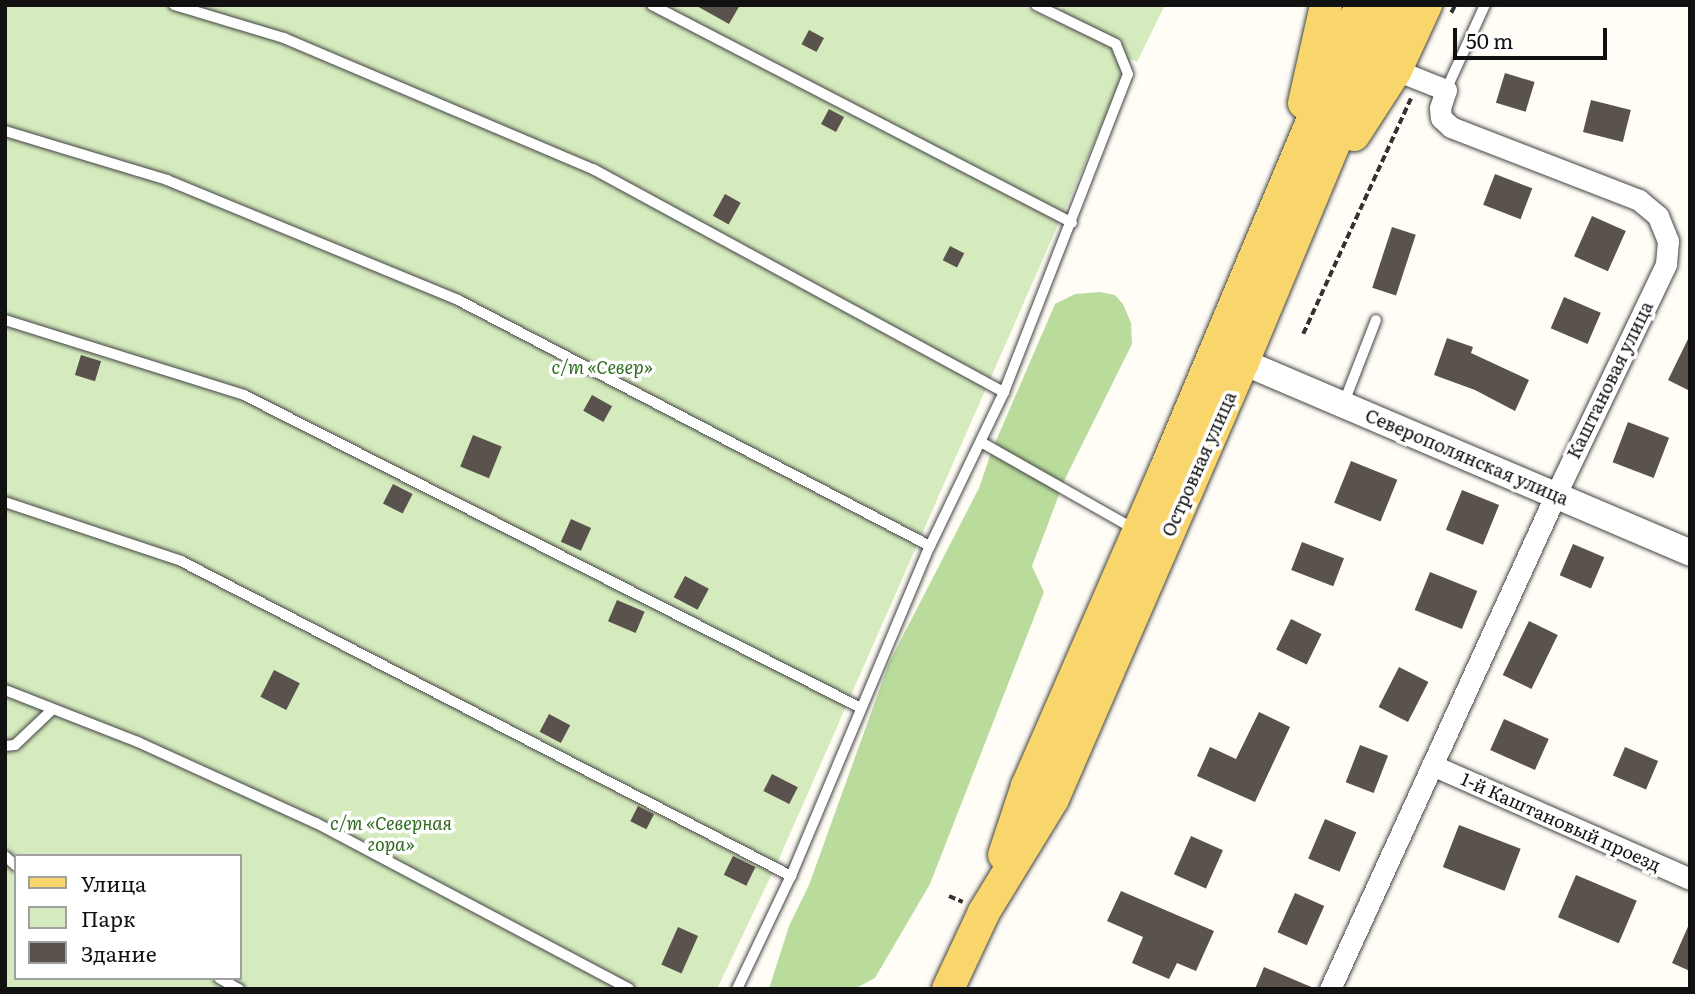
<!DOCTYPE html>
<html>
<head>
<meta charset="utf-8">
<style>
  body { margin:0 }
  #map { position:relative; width:1695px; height:994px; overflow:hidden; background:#fffdf5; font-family:Literata,serif }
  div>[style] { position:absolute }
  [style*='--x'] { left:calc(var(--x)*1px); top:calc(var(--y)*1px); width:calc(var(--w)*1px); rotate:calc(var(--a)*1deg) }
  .green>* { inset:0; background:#d5ebbd }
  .forest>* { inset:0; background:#b9dc9c }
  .building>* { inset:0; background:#5a524d; transform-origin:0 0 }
  .path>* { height:3.5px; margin-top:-1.75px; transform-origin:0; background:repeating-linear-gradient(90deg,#333 0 7px,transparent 0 10.5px) }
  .roads { filter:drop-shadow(0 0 2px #444) drop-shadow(0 0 2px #444) }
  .service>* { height:10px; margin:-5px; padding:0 5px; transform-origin:5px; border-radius:5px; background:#fff }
  .minor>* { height:21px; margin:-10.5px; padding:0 10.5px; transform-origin:10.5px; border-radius:10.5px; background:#fff }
  .tertiary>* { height:26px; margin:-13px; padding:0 13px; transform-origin:13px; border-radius:13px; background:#fff }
  .primary>* { height:32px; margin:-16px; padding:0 16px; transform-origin:16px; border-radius:16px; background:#f9d66b }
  span { translate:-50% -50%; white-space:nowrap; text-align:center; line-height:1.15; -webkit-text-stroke:7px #fff; paint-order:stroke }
  .park-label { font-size:18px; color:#2f6b1f; font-style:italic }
  .street-label { font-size:18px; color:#111 }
  .frame { position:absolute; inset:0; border:7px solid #111; pointer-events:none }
  .legend { position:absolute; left:14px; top:854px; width:228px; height:126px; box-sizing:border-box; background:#fff; border:2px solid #a0a0a0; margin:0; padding:9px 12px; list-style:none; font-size:21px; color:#111 }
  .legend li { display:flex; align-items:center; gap:14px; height:35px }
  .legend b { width:35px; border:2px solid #a0a0a0 }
  .scale { position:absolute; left:1453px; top:28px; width:154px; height:32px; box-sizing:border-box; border:4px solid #111; border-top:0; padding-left:9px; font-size:21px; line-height:24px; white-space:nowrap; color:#111; -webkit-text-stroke:5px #fff; paint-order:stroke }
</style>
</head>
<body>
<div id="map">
  <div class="green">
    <div style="clip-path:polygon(evenodd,5px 5px,1022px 5px,1054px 21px,1064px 5px,1165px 5px,1137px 62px,1131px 59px,778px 861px,717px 989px,5px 989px,5px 5px,16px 856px,240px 856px,240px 978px,16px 978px,16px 856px)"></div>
  </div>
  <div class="forest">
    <div style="clip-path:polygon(1100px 292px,1115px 295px,1123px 304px,1131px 323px,1132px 344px,1065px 479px,1032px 566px,1044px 592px,930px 884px,875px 978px,854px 989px,769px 989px,789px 926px,809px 885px,889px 663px,979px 488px,992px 450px,1055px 304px,1075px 294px)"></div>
  </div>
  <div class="building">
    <div style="clip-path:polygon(695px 5px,740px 5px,729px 24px)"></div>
    <div style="left:809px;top:30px;width:17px;height:16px;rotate:28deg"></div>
    <div style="left:1505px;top:73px;width:31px;height:31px;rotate:17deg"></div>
    <div style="left:1591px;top:100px;width:41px;height:33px;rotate:14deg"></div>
    <div style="left:829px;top:109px;width:17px;height:17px;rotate:28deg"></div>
    <div style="left:1495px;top:174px;width:40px;height:33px;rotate:21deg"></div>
    <div style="left:725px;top:194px;width:18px;height:25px;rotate:29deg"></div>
    <div style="left:1592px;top:216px;width:37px;height:44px;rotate:24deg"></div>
    <div style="left:1392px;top:227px;width:25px;height:64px;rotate:18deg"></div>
    <div style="left:950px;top:246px;width:16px;height:16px;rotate:27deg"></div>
    <div style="left:1564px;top:297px;width:40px;height:34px;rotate:23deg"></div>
    <div style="clip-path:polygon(1690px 335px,1690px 391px,1668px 380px)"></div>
    <div style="clip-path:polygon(1447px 338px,1473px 347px,1471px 353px,1529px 380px,1515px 411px,1475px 390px,1434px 375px)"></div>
    <div style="left:81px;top:355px;width:21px;height:21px;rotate:17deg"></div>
    <div style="left:592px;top:395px;width:23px;height:18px;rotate:29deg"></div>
    <div style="left:1628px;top:422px;width:44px;height:43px;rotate:21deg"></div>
    <div style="left:473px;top:435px;width:31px;height:34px;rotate:22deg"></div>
    <div style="left:1351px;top:461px;width:50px;height:45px;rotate:22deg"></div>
    <div style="left:393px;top:484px;width:22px;height:22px;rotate:27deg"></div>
    <div style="left:1462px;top:490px;width:40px;height:43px;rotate:22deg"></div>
    <div style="left:571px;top:519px;width:22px;height:25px;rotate:24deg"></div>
    <div style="left:1302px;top:542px;width:45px;height:30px;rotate:21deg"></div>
    <div style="left:1573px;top:544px;width:34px;height:34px;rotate:23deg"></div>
    <div style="left:1430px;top:572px;width:51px;height:41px;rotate:22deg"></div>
    <div style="left:685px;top:576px;width:27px;height:24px;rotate:28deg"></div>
    <div style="left:617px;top:600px;width:30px;height:23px;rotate:23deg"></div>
    <div style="left:1291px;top:619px;width:34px;height:34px;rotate:26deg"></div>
    <div style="left:1529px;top:621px;width:32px;height:60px;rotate:26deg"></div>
    <div style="left:1399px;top:667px;width:33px;height:45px;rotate:27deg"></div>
    <div style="left:274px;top:670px;width:29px;height:30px;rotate:27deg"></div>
    <div style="clip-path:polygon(1259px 712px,1290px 727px,1255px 802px,1197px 776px,1210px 747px,1236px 759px)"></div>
    <div style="left:549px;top:714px;width:24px;height:20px;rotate:28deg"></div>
    <div style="left:1504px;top:719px;width:49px;height:34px;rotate:24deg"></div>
    <div style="left:1360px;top:745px;width:30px;height:40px;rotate:21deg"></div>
    <div style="left:1625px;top:747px;width:36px;height:31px;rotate:23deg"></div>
    <div style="left:772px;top:774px;width:29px;height:19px;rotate:27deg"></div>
    <div style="left:638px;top:806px;width:18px;height:17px;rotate:27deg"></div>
    <div style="left:1325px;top:819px;width:34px;height:43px;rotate:23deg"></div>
    <div style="left:1459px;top:825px;width:66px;height:45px;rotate:21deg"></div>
    <div style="left:1191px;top:836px;width:35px;height:42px;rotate:24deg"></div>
    <div style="left:733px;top:856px;width:25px;height:21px;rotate:26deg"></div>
    <div style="left:1576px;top:875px;width:66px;height:46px;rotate:23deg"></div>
    <div style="clip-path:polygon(1121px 891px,1214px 931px,1196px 971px,1177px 963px,1169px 979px,1132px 963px,1143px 937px,1107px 921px)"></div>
    <div style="left:1295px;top:893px;width:32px;height:43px;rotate:24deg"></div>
    <div style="clip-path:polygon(1690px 922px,1690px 971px,1672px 963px)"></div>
    <div style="left:678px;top:927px;width:22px;height:41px;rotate:24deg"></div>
    <div style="clip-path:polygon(1264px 967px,1316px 989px,1255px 989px)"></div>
  </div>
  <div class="path">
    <div style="--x:1451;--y:13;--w:9;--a:-63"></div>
    <div style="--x:1303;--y:334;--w:260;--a:-65.4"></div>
    <div style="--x:949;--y:896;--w:15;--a:23"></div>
  </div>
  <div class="roads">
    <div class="service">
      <div style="--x:174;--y:5;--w:115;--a:16.7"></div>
      <div style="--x:284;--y:38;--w:336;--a:23"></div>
      <div style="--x:593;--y:169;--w:468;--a:28.5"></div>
      <div style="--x:652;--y:5;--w:473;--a:27.4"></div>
      <div style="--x:1446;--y:90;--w:94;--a:-65.4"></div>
      <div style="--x:5;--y:131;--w:169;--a:16.8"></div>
      <div style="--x:167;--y:180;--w:315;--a:22.4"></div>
      <div style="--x:458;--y:300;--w:532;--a:27.53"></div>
      <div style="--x:5;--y:320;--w:250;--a:17.4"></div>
      <div style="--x:244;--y:395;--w:690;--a:26.9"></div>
      <div style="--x:1343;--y:405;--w:91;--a:-68.8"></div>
      <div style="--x:981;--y:442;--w:178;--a:29.6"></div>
      <div style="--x:5;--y:502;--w:186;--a:18.5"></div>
      <div style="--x:181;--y:561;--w:687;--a:27.31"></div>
      <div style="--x:5;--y:690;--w:143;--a:21.4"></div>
      <div style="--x:138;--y:742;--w:196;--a:24.5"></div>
      <div style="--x:316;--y:823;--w:354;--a:27.9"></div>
      <div style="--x:5;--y:746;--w:10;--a:-6"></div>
      <div style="--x:15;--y:745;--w:52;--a:-43.5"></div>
      <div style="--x:5;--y:856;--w:15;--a:42"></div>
      <div style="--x:219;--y:978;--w:23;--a:29"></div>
      <div style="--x:737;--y:989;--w:125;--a:-64.5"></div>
      <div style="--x:791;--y:876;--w:358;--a:-67.2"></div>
      <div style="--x:930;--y:546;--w:171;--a:-64.3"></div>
      <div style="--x:1004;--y:392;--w:341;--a:-68.7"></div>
      <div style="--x:1128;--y:74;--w:32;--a:-112"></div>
      <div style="--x:1116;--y:44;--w:89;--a:-154"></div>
    </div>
    <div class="minor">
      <div style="--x:1432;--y:765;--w:282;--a:23.8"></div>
      <div style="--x:1330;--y:989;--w:544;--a:-65.46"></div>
      <div style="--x:1556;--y:494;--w:255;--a:-64.4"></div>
      <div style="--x:1666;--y:264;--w:23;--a:-85"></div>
      <div style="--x:1668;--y:241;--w:27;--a:-112"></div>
      <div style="--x:1658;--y:216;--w:25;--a:-140"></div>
      <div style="--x:1639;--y:200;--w:202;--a:-158.8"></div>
      <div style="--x:1451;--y:127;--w:13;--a:-138"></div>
      <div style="--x:1441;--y:118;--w:10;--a:-96"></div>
      <div style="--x:1440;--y:108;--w:19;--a:-72"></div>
      <div style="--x:1446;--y:90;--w:54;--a:-158.2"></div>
    </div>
    <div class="tertiary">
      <div style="--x:1243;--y:362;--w:486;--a:23.1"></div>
    </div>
    <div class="primary">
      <div style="--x:1304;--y:103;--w:100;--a:-77.3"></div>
      <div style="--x:1354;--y:135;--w:77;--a:-57.1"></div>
      <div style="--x:1396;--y:70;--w:72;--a:-65.2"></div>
      <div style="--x:1004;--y:855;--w:73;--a:-71.6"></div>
      <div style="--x:1027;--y:786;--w:339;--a:-66.4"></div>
      <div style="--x:1163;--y:475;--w:510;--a:-67.16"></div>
      <div style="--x:948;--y:989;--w:85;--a:-64.9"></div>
      <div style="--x:984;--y:912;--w:132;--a:-58.6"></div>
      <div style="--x:1053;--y:799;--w:477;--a:-66.5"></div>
      <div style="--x:1243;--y:362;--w:387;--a:-67.3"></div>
    </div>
  </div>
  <div class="park-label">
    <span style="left:602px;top:367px">с/т «Север»</span>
    <span style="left:391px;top:834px">с/т «Северная<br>гора»</span>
  </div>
  <div class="street-label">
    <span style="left:1610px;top:380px;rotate:-64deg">Каштановая улица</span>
    <span style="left:1467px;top:457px;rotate:23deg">Северополянская улица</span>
    <span style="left:1199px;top:464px;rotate:-66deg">Островная улица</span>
    <span style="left:1561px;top:822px;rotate:24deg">1-й Каштановый проезд</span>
  </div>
  <div class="frame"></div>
  <ul class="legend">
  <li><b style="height:9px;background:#f9d66b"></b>Улица</li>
  <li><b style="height:19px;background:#d5ebbd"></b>Парк</li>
  <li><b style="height:19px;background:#5a524d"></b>Здание</li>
  </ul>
  <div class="scale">50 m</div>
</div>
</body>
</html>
